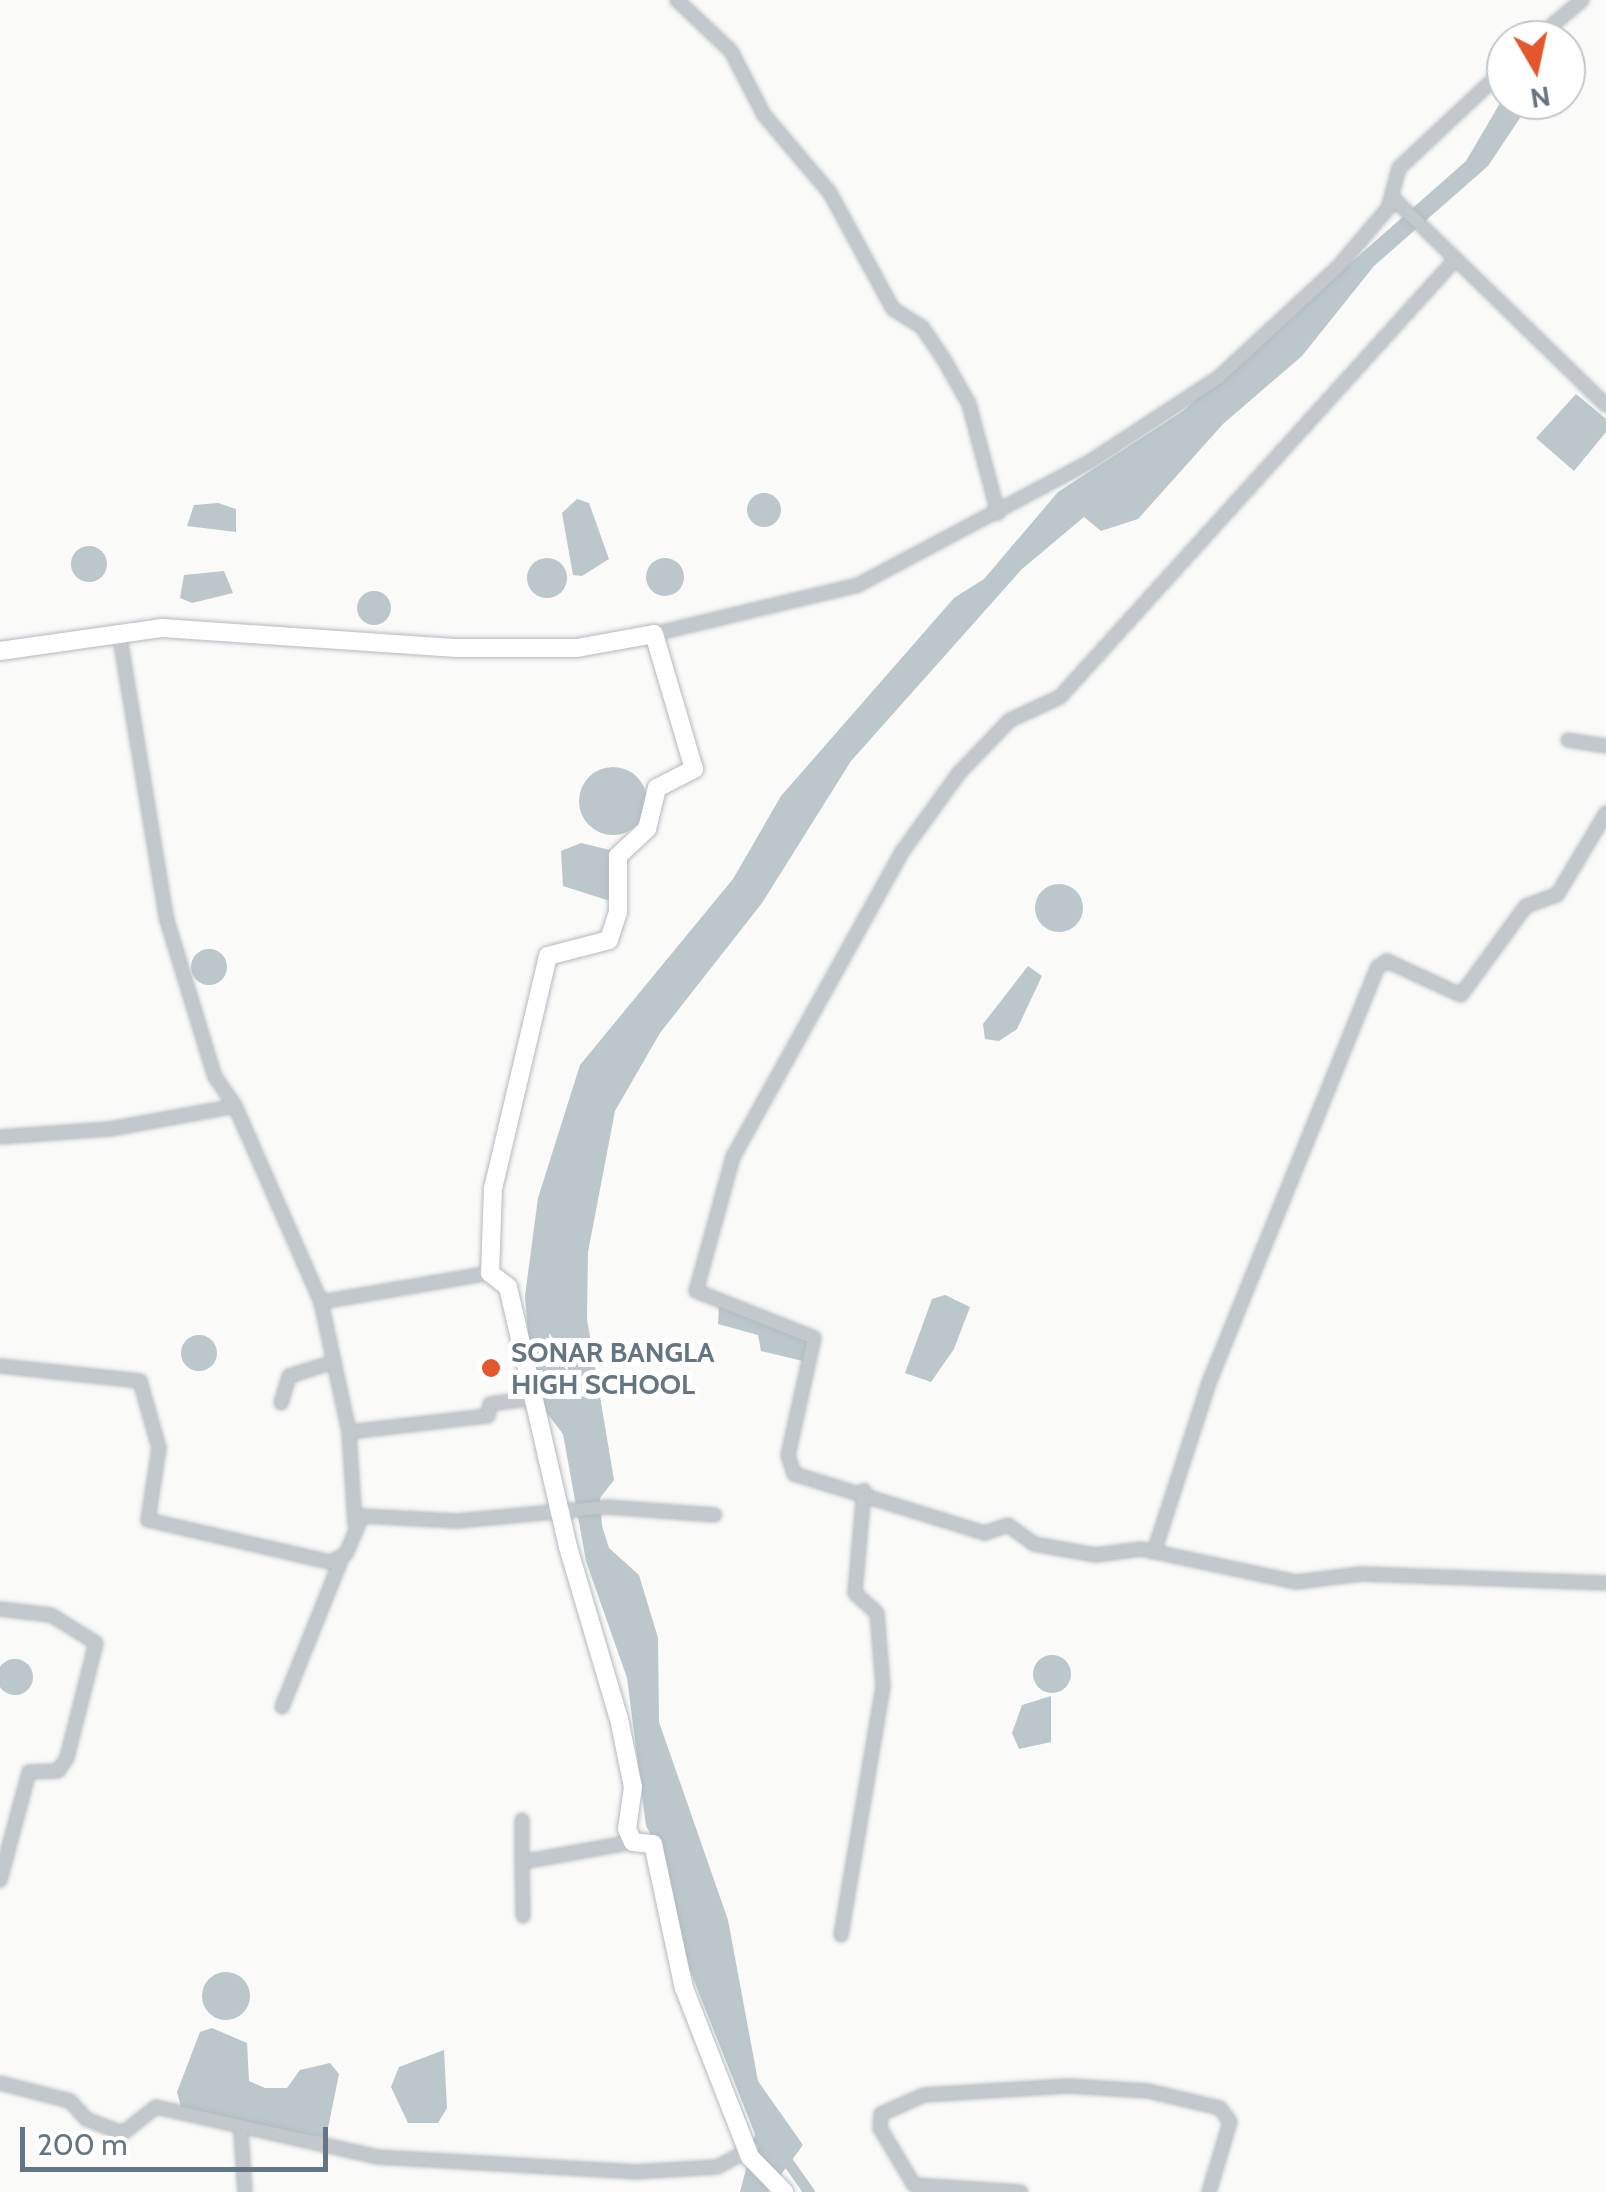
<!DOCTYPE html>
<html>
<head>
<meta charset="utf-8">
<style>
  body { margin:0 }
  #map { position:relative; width:1606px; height:2192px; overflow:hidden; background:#fafaf8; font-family:Cabin,sans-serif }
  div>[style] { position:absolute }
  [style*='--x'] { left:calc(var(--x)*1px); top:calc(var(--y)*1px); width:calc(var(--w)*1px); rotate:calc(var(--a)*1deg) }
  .water>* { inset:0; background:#bbc7cb }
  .round { border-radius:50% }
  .canal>* { height:11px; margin:-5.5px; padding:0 5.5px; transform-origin:5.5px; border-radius:5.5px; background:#bbc7cb }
  .roads { filter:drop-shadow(0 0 2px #b3babf) drop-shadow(0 0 2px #b3babf) }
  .street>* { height:12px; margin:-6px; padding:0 6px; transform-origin:6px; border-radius:6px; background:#c3c8cc }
  .secondary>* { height:18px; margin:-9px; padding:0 9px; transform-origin:9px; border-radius:9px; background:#fff }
  .dots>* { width:28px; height:28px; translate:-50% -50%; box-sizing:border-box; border:5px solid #fff; border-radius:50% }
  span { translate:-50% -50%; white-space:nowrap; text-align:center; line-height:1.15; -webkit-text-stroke:10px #fff; paint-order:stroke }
  .poi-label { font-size:28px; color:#657683; font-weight:700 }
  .left { translate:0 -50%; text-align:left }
  .north { position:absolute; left:1486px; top:20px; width:100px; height:100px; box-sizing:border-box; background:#fff; border:2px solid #c1c8cd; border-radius:50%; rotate:171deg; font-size:28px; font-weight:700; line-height:40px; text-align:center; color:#657683 }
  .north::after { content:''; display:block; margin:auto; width:35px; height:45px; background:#e4572e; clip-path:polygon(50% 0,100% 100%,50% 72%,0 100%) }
  .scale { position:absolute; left:20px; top:2127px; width:308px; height:45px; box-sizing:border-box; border:5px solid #657683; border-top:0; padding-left:12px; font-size:30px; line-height:35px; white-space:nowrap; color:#657683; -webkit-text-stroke:8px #fff; paint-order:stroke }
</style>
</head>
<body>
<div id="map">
  <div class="water">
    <div style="clip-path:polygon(1506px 93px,1506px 100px,1532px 100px,1488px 166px,1374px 266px,1302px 356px,1223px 424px,1138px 519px,1101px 531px,1084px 517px,1022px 569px,851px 761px,762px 903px,660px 1033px,615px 1111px,588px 1252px,587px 1319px,614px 1480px,600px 1498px,602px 1526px,609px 1548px,639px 1575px,658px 1638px,659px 1722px,728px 1920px,758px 2081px,803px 2145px,768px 2192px,740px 2192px,755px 2134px,685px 1958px,667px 1864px,646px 1826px,627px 1678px,586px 1561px,563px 1434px,546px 1412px,529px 1348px,525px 1296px,538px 1198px,580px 1065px,733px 879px,781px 796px,954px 598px,984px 579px,1058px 492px,1183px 411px,1466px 161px)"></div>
    <div style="clip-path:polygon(1576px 394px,1606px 419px,1606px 432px,1574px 471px,1536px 438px)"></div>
    <div class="round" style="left:747px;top:493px;width:34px;height:34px"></div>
    <div style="clip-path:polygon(577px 499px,589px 503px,609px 559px,582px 576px,573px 575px,562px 513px)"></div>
    <div style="clip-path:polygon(218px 503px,236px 509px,236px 532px,187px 526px,194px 505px)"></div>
    <div class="round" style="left:71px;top:546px;width:36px;height:36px"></div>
    <div class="round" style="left:527px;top:558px;width:40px;height:40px"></div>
    <div class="round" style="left:646px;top:558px;width:38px;height:38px"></div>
    <div style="clip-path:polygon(224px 571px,233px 593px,192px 603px,180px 598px,184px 575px)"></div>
    <div class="round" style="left:357px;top:591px;width:34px;height:34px"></div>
    <div class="round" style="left:579px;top:767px;width:68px;height:68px"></div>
    <div style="clip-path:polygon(581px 843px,610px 850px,613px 902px,563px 886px,561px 851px)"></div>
    <div class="round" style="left:1035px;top:884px;width:48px;height:48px"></div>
    <div class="round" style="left:191px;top:949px;width:36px;height:36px"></div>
    <div style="clip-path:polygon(1028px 966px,1042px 976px,1017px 1029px,999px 1041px,985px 1039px,983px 1024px)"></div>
    <div style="clip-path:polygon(945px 1295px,970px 1307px,954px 1349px,931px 1382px,905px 1373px,932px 1299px)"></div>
    <div style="clip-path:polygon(719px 1305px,809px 1339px,803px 1361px,761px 1351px,758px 1335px,718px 1324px)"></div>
    <div class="round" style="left:181px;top:1335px;width:36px;height:36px"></div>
    <div class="round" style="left:1033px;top:1655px;width:38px;height:38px"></div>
    <div class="round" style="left:-3px;top:1659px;width:36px;height:36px"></div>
    <div style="clip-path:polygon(1051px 1696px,1051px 1742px,1019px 1749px,1012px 1733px,1022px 1705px)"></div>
    <div class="round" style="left:202px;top:1972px;width:48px;height:48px"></div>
    <div style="clip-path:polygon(212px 2028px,247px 2043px,249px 2081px,265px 2088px,287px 2088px,300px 2070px,330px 2063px,339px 2074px,326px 2138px,182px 2111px,177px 2092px,200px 2032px)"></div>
    <div style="clip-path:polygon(444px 2050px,447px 2108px,438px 2123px,408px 2123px,391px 2087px,399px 2067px)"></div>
  </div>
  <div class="canal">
    <div style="--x:780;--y:2151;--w:50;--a:54.7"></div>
  </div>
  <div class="roads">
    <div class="street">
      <div style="--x:677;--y:0;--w:74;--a:43.4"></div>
      <div style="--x:731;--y:51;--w:72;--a:62.7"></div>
      <div style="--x:764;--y:115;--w:102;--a:49.8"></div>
      <div style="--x:830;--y:193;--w:132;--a:61.5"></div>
      <div style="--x:893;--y:309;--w:34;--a:32"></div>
      <div style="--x:922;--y:327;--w:37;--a:56"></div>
      <div style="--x:943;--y:358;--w:53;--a:60.5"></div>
      <div style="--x:969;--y:404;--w:113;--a:75.1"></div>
      <div style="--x:1535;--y:40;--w:62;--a:-40.4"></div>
      <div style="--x:1389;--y:205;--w:38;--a:-75"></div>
      <div style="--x:1399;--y:168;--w:146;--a:-43.1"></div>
      <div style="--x:1453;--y:262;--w:586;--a:132.1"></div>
      <div style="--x:1060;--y:697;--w:55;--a:155.3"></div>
      <div style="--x:1010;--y:720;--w:74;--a:133.9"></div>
      <div style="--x:959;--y:773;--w:97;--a:125.8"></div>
      <div style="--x:902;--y:852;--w:349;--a:119"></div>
      <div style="--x:733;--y:1157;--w:139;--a:105.4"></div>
      <div style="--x:696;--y:1291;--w:127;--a:21.7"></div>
      <div style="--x:814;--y:1338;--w:120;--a:102.5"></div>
      <div style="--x:788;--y:1455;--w:20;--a:72"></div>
      <div style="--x:794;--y:1474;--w:200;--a:17.2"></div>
      <div style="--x:985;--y:1533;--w:24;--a:-19"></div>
      <div style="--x:1008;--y:1525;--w:32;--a:36"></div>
      <div style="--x:1034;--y:1544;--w:63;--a:10.1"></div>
      <div style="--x:1096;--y:1555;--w:45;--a:-7.6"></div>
      <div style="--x:1141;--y:1549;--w:158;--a:12"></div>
      <div style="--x:1296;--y:1582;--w:66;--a:-6.9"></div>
      <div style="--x:1362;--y:1574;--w:244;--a:2.1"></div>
      <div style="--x:119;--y:632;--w:289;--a:80.6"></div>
      <div style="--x:166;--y:917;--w:167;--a:73"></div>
      <div style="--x:215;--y:1077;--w:35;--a:55"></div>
      <div style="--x:654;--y:634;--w:210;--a:-13.5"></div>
      <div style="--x:858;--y:585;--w:264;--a:-28"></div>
      <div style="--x:1091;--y:461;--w:152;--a:-33.2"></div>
      <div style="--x:1218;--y:378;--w:165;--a:-42.8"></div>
      <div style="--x:1339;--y:266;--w:87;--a:-49.7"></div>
      <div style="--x:1395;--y:200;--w:294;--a:44.2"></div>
      <div style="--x:1568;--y:740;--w:38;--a:9"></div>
      <div style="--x:0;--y:1137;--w:110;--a:-4.2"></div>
      <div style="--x:110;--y:1129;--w:127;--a:-10.4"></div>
      <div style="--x:235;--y:1106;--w:214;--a:66.3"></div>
      <div style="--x:321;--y:1302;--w:171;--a:-9.7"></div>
      <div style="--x:321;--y:1302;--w:133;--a:77.8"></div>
      <div style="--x:349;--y:1432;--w:140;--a:-6.6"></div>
      <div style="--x:488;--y:1416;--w:12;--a:-81"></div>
      <div style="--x:490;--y:1404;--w:45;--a:-7.6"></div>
      <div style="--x:0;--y:1366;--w:141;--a:6.1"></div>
      <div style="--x:140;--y:1381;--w:70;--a:74.2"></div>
      <div style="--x:159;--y:1448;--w:73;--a:98.7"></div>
      <div style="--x:148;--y:1520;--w:187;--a:13"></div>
      <div style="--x:330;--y:1562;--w:18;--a:-27"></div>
      <div style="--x:346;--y:1554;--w:41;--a:-67.2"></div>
      <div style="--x:362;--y:1516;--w:95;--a:3"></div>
      <div style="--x:457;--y:1521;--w:151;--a:-5.3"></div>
      <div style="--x:607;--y:1507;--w:108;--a:4.2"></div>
      <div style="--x:281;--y:1403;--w:28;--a:-73"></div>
      <div style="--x:289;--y:1376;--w:47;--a:-17.3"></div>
      <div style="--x:349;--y:1432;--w:92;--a:86.3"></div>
      <div style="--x:1154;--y:1552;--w:181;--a:-72"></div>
      <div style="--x:1210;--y:1380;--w:446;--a:-67.9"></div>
      <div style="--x:1378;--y:967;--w:11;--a:-34"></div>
      <div style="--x:1387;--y:961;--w:81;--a:24.7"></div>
      <div style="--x:1461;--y:995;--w:110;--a:-53.9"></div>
      <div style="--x:1526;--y:906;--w:33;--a:-20"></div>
      <div style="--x:1557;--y:895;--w:96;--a:-59.1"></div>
      <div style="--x:0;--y:1609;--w:51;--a:6.7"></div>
      <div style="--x:51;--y:1615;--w:53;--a:31.9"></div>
      <div style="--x:96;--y:1643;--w:119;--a:104.2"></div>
      <div style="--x:67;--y:1758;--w:16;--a:125"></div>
      <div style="--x:58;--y:1771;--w:29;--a:178"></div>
      <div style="--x:29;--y:1772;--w:112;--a:105"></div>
      <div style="--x:282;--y:1707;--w:158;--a:-68.1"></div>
      <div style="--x:522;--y:1820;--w:42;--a:90"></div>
      <div style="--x:522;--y:1862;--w:113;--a:-10.2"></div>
      <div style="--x:522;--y:1862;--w:54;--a:88.9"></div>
      <div style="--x:841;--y:1935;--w:253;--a:-80.4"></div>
      <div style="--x:883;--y:1686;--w:73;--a:-94.7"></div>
      <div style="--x:877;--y:1613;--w:30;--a:-138"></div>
      <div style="--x:855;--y:1593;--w:103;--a:-85"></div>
      <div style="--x:0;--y:2083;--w:72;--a:14.4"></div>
      <div style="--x:70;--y:2101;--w:24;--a:48"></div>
      <div style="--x:86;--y:2119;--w:40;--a:21"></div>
      <div style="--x:123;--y:2133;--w:42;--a:-38.2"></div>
      <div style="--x:156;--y:2107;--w:227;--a:12.7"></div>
      <div style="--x:377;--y:2157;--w:257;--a:3.3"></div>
      <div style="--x:634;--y:2172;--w:83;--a:-3.4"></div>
      <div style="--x:717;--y:2167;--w:40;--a:-28"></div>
      <div style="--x:241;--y:2132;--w:60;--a:86.2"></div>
      <div style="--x:1021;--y:2192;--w:107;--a:-176.3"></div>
      <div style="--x:914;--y:2185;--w:66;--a:-120.8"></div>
      <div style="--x:880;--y:2128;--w:14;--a:-86"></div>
      <div style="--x:881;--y:2114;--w:47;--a:-23.8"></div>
      <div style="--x:924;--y:2095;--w:144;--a:-3.6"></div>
      <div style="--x:1068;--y:2086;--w:80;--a:3.6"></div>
      <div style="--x:1148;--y:2091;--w:74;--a:13.3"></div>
      <div style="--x:1220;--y:2108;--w:17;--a:54"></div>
      <div style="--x:1230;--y:2122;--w:73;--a:106.7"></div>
    </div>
    <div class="secondary">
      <div style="--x:0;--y:651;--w:164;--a:-8.1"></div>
      <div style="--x:162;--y:628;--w:296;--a:3.9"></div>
      <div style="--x:457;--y:648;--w:120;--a:0"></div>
      <div style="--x:577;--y:648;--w:78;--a:-10.3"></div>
      <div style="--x:654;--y:634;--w:141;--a:73.5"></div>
      <div style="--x:694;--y:769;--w:42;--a:152.8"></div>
      <div style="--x:657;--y:788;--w:42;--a:103.7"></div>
      <div style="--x:647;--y:829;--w:40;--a:137"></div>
      <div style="--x:618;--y:856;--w:56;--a:90"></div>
      <div style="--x:618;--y:912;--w:29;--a:108"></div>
      <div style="--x:609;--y:940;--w:63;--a:165.3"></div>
      <div style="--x:548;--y:956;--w:238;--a:103.3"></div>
      <div style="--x:493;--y:1188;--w:85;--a:92"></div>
      <div style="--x:490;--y:1273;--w:23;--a:38"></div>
      <div style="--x:508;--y:1287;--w:267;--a:77"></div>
      <div style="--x:568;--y:1547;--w:179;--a:73.5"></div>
      <div style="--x:619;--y:1719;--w:69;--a:78.4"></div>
      <div style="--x:633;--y:1787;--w:42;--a:98.1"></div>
      <div style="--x:627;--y:1829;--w:14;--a:65"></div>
      <div style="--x:633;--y:1842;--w:20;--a:6"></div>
      <div style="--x:653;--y:1844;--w:147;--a:77.9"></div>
      <div style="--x:684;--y:1988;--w:181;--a:68.7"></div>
      <div style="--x:750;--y:2157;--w:49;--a:45.8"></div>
    </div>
  </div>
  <div class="dots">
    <div style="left:491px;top:1368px;background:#e4572e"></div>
  </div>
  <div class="poi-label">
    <span class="left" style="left:511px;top:1368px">SONAR BANGLA<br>HIGH SCHOOL</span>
  </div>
  <div class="north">N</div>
  <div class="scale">200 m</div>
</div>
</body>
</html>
